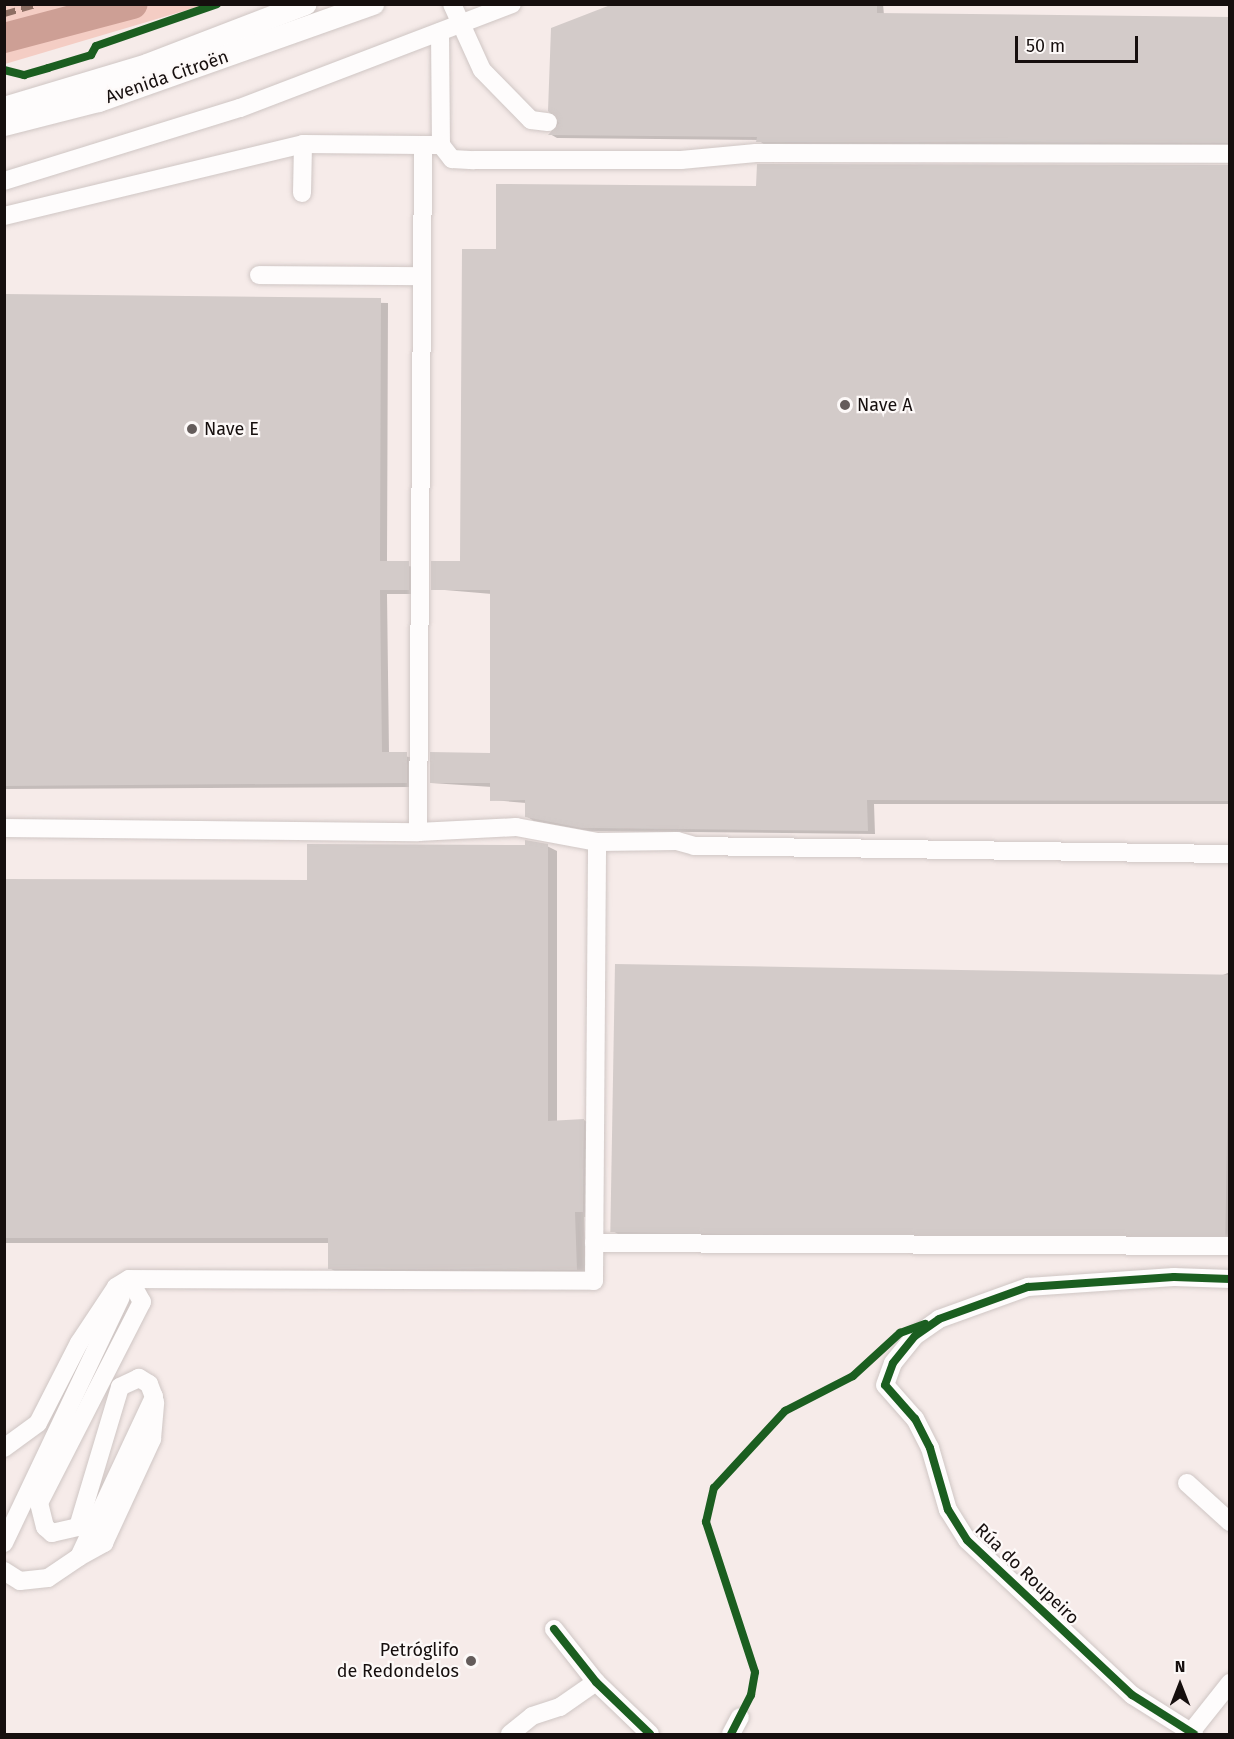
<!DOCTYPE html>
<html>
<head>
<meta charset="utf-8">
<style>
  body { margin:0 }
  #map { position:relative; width:1234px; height:1739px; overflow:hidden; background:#f6ebe9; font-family:"Fira Sans",sans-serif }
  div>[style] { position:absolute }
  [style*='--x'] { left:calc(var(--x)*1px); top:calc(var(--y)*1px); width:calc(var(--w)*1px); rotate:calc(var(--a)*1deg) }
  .green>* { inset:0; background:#f4cdc4 }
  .shadow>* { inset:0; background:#0003 }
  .river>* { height:30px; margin:-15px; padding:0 15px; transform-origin:15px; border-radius:15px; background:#cd9f95 }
  .building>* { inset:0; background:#d3cbc9; transform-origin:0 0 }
  .path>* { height:3px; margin-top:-1.5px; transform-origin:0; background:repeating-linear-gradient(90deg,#d5d2d0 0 4.5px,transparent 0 9px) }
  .roads { filter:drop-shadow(0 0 2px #cfc6c4) drop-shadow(0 0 2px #cfc6c4) }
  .minor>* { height:18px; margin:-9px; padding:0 9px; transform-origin:9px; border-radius:9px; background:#fefcfc }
  .major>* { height:22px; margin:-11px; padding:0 11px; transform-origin:11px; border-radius:11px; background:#fefcfc }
  .quiet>* { height:6px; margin-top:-3px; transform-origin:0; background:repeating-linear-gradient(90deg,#8d6e63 0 12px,transparent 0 18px) }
  .cycleway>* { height:8px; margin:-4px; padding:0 4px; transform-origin:4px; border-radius:4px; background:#1b5e20 }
  .dots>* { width:16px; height:16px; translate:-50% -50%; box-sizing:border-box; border:3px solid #fdf9f8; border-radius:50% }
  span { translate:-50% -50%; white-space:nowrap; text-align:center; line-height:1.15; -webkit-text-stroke:4.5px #fdf9f8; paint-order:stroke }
  .street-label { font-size:18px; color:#160f0e }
  .poi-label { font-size:18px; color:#160f0e }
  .left { translate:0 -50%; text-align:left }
  .right { translate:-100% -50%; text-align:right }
  .frame { position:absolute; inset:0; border:6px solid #160f0e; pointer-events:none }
  .north { position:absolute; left:1150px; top:1655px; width:60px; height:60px; -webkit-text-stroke:4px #fdf9f8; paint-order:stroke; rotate:0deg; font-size:16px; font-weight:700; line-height:24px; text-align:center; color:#160f0e }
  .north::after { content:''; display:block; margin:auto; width:21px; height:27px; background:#160f0e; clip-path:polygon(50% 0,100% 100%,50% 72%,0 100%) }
  .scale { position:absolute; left:1015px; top:36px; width:123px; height:27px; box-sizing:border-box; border:3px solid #160f0e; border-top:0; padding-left:8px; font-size:18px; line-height:21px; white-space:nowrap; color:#160f0e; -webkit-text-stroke:4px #fdf9f8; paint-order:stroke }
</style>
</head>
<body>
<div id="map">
  <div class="green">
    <div style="clip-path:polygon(5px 4px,204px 4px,204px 5px,5px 64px)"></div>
  </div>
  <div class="shadow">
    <div style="clip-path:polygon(621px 4px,883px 4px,884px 15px,1230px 18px,1230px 146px,765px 145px,758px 140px,557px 138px,550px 134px)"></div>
    <div style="clip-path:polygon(1230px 167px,1230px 804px,874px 804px,875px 834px,589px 831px,534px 821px,526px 816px,526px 803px,492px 800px,492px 787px,431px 783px,492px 754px,492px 594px,433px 589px,462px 562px,497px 251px,758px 188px)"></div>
    <div style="clip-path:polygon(4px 295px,388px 303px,387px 563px,415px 567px,415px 594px,387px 594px,389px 753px,414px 758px,414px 787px,4px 789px)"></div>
    <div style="clip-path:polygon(547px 846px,557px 851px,557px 1122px,584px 1120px,593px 1126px,593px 1217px,584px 1217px,586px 1274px,339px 1273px,329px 1268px,329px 1243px,4px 1243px,4px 880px,309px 882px)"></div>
    <div style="clip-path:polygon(1230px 972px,1230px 1241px,623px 1237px,613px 1231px)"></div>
  </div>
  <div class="river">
    <div style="--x:4;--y:38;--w:133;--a:-14.8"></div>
  </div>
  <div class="building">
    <div style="clip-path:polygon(613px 4px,877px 4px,877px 13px,1230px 17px,1230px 143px,756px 142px,757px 137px,548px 135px,559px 123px,548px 111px,551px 28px)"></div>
    <div style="clip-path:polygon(757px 164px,1230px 165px,1230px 801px,867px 800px,868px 831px,581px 828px,525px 817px,525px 800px,490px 801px,490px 783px,430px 783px,430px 752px,490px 753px,490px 590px,431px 590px,431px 561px,460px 561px,462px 249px,496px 249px,496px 184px,756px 186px)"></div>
    <div style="clip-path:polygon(4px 294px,381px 298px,380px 561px,409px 561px,409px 590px,380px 590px,382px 752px,407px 752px,407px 783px,4px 786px)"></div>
    <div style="clip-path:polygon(525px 840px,548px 844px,548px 1121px,584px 1119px,583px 1212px,575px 1212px,577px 1270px,328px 1269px,328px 1238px,4px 1238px,4px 879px,307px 880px,307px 844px,525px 845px)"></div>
    <div style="left:615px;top:964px;width:615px;height:268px;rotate:1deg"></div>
  </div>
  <div class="path">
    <div style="--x:4;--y:70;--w:21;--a:14"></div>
    <div style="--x:24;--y:75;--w:25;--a:-16"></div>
    <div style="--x:48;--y:68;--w:45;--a:-16.8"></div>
    <div style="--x:91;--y:55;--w:10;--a:-61"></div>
    <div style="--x:96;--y:46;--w:128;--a:-19.1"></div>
  </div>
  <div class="roads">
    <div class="minor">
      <div style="--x:452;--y:4;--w:72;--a:65.6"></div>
      <div style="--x:482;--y:70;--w:70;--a:45.6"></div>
      <div style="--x:531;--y:120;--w:17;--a:7"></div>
      <div style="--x:440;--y:32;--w:113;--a:89.5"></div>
      <div style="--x:4;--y:181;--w:247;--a:-17.2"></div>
      <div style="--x:240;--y:108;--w:291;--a:-20.9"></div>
      <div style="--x:302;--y:193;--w:49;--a:-88.8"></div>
      <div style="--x:303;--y:144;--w:120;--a:0.5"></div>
      <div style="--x:4;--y:216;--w:308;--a:-13.5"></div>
      <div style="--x:259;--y:275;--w:162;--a:0.4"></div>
      <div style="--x:4;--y:828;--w:414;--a:0.6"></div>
      <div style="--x:418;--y:832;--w:98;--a:-2.9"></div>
      <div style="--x:516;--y:827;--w:82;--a:10.5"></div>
      <div style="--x:597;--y:842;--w:80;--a:-0.7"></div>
      <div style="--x:677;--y:841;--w:18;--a:16"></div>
      <div style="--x:694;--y:846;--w:536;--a:0.86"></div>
      <div style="--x:418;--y:832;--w:687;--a:-89.58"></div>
      <div style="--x:423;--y:145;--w:18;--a:0"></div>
      <div style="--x:441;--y:145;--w:18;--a:52"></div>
      <div style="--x:452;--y:159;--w:22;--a:3"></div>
      <div style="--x:474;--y:160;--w:207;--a:0"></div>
      <div style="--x:681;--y:160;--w:75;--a:-5.3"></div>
      <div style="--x:756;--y:153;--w:474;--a:0.1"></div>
      <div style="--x:594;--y:1243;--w:636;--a:0.27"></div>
      <div style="--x:4;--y:1448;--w:42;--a:-36.3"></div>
      <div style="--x:38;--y:1423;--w:90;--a:-62.9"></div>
      <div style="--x:79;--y:1343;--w:67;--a:-56.5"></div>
      <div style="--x:116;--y:1287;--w:15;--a:-32"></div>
      <div style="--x:129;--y:1279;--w:465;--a:0.2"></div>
      <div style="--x:594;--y:1281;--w:439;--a:-89.6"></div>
      <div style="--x:1187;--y:1483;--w:58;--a:42.2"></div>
      <div style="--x:4;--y:1543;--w:272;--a:-64.6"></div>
      <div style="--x:79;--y:1557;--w:29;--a:-29"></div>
      <div style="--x:104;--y:1543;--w:115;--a:-65.2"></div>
      <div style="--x:152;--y:1439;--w:37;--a:-85"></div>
      <div style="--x:4;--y:1571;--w:19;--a:32"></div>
      <div style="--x:20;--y:1581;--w:28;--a:-6"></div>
      <div style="--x:48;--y:1578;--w:37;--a:-34"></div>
      <div style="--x:79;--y:1557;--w:177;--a:-64.9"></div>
      <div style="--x:154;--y:1397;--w:14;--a:-111"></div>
      <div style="--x:149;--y:1384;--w:12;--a:-149"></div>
      <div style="--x:139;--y:1378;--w:21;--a:155"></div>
      <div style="--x:120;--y:1387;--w:146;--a:106.7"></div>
      <div style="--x:78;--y:1527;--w:27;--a:167"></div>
      <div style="--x:52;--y:1533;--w:9;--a:-139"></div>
      <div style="--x:45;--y:1527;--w:25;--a:-104"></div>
      <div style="--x:39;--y:1503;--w:226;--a:-62.9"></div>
      <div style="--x:142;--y:1302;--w:26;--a:-119"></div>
      <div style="--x:554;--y:1629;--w:68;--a:51.6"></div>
      <div style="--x:596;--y:1682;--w:75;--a:43.9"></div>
      <div style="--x:1191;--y:1732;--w:63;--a:-51.5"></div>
      <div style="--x:510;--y:1734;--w:28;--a:-39"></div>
      <div style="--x:532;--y:1716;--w:29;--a:-18"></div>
      <div style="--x:560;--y:1707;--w:44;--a:-34.8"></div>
      <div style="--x:731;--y:1734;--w:19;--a:-62"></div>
      <div style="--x:1194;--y:1734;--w:73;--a:-147.8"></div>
      <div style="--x:1132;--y:1695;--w:226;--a:-136.8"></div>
      <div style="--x:967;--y:1540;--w:36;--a:-122"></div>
      <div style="--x:948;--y:1510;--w:65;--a:-106.2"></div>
      <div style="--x:930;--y:1448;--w:33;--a:-117"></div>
      <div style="--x:915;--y:1419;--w:45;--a:-131.4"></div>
      <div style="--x:885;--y:1385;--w:23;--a:-70"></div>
      <div style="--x:893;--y:1363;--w:35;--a:-51"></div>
      <div style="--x:915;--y:1336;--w:29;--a:-35"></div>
      <div style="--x:939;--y:1319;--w:95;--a:-19.8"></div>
      <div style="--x:1028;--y:1287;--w:146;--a:-3.9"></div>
      <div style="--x:1174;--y:1277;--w:56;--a:2"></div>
    </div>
    <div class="major">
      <div style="--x:4;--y:108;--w:149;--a:-16.7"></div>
      <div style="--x:147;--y:65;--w:170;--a:-21"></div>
      <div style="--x:4;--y:125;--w:98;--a:-14.2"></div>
      <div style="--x:99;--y:101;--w:291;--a:-19.5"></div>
    </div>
  </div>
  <div class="quiet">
    <div style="--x:4;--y:14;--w:35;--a:-16"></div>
  </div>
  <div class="cycleway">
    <div style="--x:4;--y:70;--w:21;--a:14"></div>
    <div style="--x:24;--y:75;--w:25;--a:-16"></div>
    <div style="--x:48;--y:68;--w:45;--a:-16.8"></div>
    <div style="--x:91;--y:55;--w:10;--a:-61"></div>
    <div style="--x:96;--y:46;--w:128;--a:-19.1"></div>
    <div style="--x:554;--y:1629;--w:68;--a:51.6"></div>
    <div style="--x:596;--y:1682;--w:75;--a:43.9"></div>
    <div style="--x:731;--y:1734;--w:44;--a:-62.9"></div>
    <div style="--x:751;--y:1695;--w:23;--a:-80"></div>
    <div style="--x:755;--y:1672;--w:158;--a:-108.1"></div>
    <div style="--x:706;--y:1522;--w:35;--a:-77"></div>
    <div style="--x:714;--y:1488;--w:105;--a:-47.3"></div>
    <div style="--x:785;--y:1411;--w:76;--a:-27.2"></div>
    <div style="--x:853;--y:1376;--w:64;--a:-42.5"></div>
    <div style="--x:900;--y:1333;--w:27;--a:-20"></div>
    <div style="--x:1194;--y:1734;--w:73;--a:-147.8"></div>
    <div style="--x:1132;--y:1695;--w:226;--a:-136.8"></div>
    <div style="--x:967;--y:1540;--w:36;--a:-122"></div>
    <div style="--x:948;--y:1510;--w:65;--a:-106.2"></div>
    <div style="--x:930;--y:1448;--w:33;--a:-117"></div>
    <div style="--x:915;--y:1419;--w:45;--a:-131.4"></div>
    <div style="--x:885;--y:1385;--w:23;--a:-70"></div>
    <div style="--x:893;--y:1363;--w:35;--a:-51"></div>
    <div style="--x:915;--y:1336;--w:29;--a:-35"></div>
    <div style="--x:939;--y:1319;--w:95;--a:-19.8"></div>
    <div style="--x:1028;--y:1287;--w:146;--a:-3.9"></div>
    <div style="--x:1174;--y:1277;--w:56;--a:2"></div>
  </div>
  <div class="dots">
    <div style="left:845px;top:405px;background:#645c5b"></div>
    <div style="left:192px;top:429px;background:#645c5b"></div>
    <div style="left:471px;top:1661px;background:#645c5b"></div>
  </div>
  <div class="street-label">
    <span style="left:167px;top:77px;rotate:-19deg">Avenida Citroën</span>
    <span style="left:1027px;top:1574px;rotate:44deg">Rúa do Roupeiro</span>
  </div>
  <div class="poi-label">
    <span class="left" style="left:857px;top:405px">Nave A</span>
    <span class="left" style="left:204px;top:429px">Nave E</span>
    <span class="right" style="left:459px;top:1661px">Petróglifo<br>de Redondelos</span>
  </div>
  <div class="frame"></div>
  <div class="north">N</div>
  <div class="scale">50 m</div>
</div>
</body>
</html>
